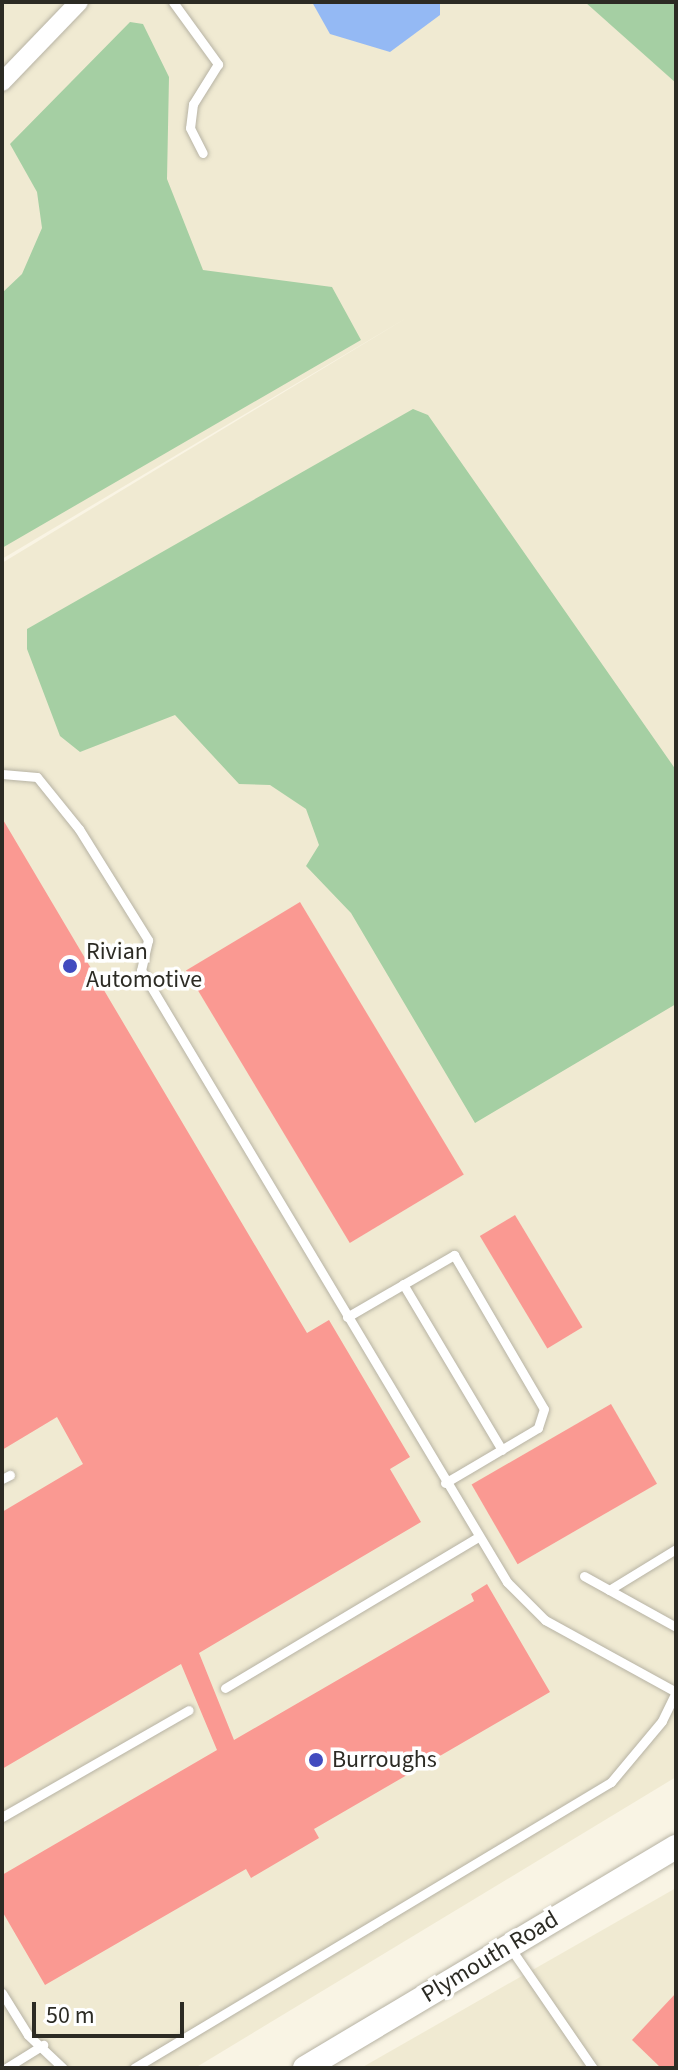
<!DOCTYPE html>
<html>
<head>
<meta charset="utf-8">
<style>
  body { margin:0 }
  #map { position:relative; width:678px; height:2070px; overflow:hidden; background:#f9f4e4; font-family:"Source Sans 3",sans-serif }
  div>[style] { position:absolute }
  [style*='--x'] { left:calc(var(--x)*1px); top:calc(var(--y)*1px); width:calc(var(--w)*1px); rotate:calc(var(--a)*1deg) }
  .built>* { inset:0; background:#f0ead2 }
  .green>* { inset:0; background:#a5cfa3 }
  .water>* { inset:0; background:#94b9f4 }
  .building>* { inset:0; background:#fa9992; transform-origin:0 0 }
  .roads { filter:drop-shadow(0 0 2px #b7b3a4) drop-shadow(0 0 2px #b7b3a4) }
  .service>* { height:9px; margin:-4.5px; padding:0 4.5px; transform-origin:4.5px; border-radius:4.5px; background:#fff }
  .minor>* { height:18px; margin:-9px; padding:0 9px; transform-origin:9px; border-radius:9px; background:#fff }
  .secondary>* { height:24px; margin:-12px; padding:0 12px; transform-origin:12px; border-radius:12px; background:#fff }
  .dots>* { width:22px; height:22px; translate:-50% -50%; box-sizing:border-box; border:4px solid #fff; border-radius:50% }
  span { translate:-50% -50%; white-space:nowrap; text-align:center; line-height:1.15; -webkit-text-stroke:7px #fff; paint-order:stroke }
  .poi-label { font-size:24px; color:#2c2b24 }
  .left { translate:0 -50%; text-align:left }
  .street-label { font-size:24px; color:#2c2b24 }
  .frame { position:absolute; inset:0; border:4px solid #2c2b24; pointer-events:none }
  .scale { position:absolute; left:32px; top:2002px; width:152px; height:36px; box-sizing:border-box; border:4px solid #2c2b24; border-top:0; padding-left:10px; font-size:24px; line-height:28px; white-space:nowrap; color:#2c2b24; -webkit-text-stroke:6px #fff; paint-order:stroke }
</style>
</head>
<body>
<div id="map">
  <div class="built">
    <div style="clip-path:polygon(2px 2px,676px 2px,676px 1777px,195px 2068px,2px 2068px,2px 563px,408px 317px,2px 559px)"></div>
    <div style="clip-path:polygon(676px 1888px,676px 2068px,361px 2068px)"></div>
  </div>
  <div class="green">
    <div style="clip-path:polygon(585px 2px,676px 2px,676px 83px)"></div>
    <div style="clip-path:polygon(130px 22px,143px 24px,169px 77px,167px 179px,203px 270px,332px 287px,361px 340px,2px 548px,2px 293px,22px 274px,42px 228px,37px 192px,10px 144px)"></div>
    <div style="clip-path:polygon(413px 409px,428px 415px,676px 770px,676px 1004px,475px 1123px,351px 913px,306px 866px,319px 845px,306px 809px,270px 785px,239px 784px,175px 715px,80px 752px,60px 736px,27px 649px,27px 629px)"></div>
  </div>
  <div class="water">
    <div style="clip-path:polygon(312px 2px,440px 2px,440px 15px,390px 52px,330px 34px)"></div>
  </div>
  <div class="building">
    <div style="clip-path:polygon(2px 818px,307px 1333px,329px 1320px,410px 1457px,390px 1469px,421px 1522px,199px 1653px,234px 1740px,474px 1601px,471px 1594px,487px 1584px,550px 1692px,314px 1829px,319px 1838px,251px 1878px,246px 1869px,45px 1985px,2px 1911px,2px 1875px,217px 1750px,181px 1664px,2px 1769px,2px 1512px,83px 1464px,57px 1417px,2px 1450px)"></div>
    <div style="left:300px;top:902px;width:318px;height:133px;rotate:59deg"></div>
    <div style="left:515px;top:1215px;width:131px;height:41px;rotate:59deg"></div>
    <div style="left:611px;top:1404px;width:92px;height:161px;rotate:60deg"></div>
    <div style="clip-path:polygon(676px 1993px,676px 2068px,661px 2068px,632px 2040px)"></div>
  </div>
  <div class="roads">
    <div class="service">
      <div style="--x:173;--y:2;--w:77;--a:54"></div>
      <div style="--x:218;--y:64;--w:47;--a:122"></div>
      <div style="--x:193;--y:104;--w:24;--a:97"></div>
      <div style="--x:190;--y:128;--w:28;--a:63"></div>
      <div style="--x:2;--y:774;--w:35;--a:5"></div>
      <div style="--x:37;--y:777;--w:67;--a:51.1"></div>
      <div style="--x:79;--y:829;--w:131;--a:58.1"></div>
      <div style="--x:148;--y:940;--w:31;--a:103"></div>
      <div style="--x:141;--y:970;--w:713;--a:59.12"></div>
      <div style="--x:507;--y:1582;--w:54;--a:45"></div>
      <div style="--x:545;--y:1620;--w:149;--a:28.8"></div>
      <div style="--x:676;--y:1692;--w:32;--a:116"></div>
      <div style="--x:662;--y:1721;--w:80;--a:129.9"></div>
      <div style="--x:611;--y:1782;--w:556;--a:149.05"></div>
      <div style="--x:403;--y:1284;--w:193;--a:59.2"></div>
      <div style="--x:347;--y:1317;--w:124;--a:-30.1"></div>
      <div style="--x:454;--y:1255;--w:178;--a:59.7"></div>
      <div style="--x:544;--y:1409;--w:20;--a:108"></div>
      <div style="--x:538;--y:1428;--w:108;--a:149.4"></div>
      <div style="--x:2;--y:1479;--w:9;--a:-27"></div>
      <div style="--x:584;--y:1576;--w:105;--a:29"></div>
      <div style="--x:609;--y:1590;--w:79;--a:-31.5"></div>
      <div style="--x:225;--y:1688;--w:293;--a:-30.8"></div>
      <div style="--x:2;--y:1817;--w:215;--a:-29.8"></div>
      <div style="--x:509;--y:1946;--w:148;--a:55.5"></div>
      <div style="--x:2;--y:1993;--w:49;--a:58.2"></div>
      <div style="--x:28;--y:2035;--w:48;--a:43.3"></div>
      <div style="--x:6;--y:2068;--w:44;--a:-31.9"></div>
    </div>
    <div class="minor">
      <div style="--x:2;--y:82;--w:111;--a:-46.1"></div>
    </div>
    <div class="secondary">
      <div style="--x:305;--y:2068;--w:432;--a:-30.8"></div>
    </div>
  </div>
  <div class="dots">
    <div style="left:70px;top:966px;background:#414bbf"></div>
    <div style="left:316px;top:1760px;background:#414bbf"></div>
  </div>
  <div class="poi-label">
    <span class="left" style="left:86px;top:966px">Rivian<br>Automotive</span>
    <span class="left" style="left:332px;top:1760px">Burroughs</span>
  </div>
  <div class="street-label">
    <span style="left:490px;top:1957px;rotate:-31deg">Plymouth Road</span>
  </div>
  <div class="frame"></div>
  <div class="scale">50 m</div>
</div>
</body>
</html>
